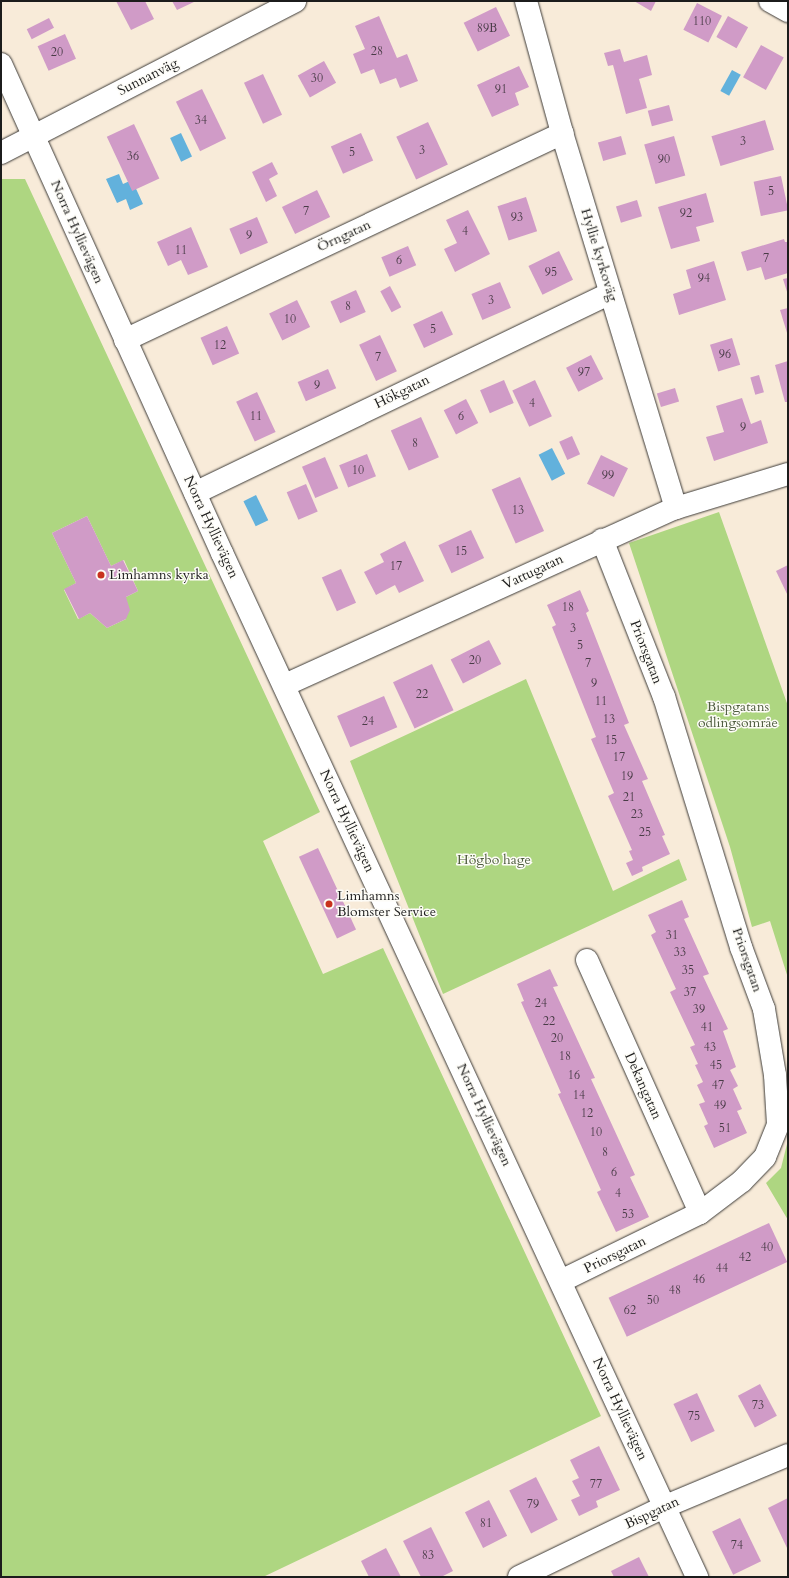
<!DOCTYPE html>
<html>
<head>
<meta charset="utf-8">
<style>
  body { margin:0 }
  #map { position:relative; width:789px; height:1578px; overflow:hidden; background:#f8ebd9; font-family:Cardo,serif }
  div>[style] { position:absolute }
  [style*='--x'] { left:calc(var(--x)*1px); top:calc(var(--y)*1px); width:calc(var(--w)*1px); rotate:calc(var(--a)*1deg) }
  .green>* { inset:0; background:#aed681 }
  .water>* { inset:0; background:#62b1dc; transform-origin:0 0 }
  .building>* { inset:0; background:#d09bc7; transform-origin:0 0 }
  .roads { filter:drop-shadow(0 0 1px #3d3b38) drop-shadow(0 0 1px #3d3b38) }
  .street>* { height:22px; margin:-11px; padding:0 11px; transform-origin:11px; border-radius:11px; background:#fff }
  .dots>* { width:11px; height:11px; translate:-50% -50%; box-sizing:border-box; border:2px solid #fdfcf7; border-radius:50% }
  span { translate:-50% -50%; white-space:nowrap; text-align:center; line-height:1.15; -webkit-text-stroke:3px #fdfcf7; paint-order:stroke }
  .number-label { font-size:12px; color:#493c47 }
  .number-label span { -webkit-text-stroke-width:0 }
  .street-label { font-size:14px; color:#1c1c1c }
  .poi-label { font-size:14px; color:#1c1c1c }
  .left { translate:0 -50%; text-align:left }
  .park-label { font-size:14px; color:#4f5d3f }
  .frame { position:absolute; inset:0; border:2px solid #1c1c1c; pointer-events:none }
</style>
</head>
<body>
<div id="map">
  <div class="green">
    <div style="clip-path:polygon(evenodd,1px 179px,25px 179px,320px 812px,263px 841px,323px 974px,383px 948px,601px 1416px,263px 1577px,1px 1577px,1px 179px,87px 516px,111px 566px,124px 560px,138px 591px,126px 597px,126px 619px,107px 628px,90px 613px,78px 619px,64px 590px,76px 583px,52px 533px,87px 516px)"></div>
    <div style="clip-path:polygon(719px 512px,788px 706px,788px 978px,770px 921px,752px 927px,730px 847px,629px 543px)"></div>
    <div style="clip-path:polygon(526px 679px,613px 891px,679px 859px,687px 880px,443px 994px,350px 761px)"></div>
    <div style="clip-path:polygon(788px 1140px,788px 1220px,766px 1183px,781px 1168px)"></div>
  </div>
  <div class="water">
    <div style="left:732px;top:70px;width:10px;height:24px;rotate:29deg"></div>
    <div style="left:181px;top:133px;width:26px;height:12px;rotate:65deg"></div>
    <div style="clip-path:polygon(119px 174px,123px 184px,132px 180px,143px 204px,130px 210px,126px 199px,117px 203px,106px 179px)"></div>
    <div style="left:552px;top:448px;width:29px;height:15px;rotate:63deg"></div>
    <div style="left:256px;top:495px;width:28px;height:14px;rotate:64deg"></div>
  </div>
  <div class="building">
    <div style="clip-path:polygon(116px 1px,145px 1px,154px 19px,131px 30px)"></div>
    <div style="clip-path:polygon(172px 1px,196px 1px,177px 10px)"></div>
    <div style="clip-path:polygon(634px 1px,656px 1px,651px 11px)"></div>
    <div style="left:697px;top:3px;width:28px;height:30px;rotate:27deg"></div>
    <div style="left:496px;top:7px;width:32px;height:36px;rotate:64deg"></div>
    <div style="clip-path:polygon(379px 16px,397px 58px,407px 54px,418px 81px,400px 88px,396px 78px,380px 84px,374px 69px,361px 74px,353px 54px,365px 49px,355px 26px)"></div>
    <div style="left:728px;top:16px;width:23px;height:24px;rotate:29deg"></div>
    <div style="left:49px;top:18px;width:11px;height:25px;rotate:63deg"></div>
    <div style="left:65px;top:34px;width:27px;height:30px;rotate:66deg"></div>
    <div style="left:761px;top:45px;width:26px;height:37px;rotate:29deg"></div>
    <div style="clip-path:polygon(620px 49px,624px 62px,647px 55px,652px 75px,639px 79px,647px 108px,626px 114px,613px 65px,608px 66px,604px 53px)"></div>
    <div style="left:324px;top:61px;width:25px;height:30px;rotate:61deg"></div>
    <div style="clip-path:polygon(519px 66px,529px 87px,515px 93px,519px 105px,492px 117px,477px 85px)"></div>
    <div style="left:263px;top:74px;width:45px;height:21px;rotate:65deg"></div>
    <div style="left:202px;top:89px;width:55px;height:29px;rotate:64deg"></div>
    <div style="left:669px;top:105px;width:16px;height:22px;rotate:75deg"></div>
    <div style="left:765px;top:120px;width:31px;height:56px;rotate:73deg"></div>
    <div style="left:428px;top:122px;width:47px;height:35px;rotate:65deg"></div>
    <div style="left:134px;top:124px;width:60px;height:30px;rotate:65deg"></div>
    <div style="left:361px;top:133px;width:30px;height:33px;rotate:66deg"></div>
    <div style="left:621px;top:136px;width:19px;height:24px;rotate:74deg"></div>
    <div style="left:674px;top:136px;width:41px;height:31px;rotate:74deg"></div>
    <div style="clip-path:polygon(272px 162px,278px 174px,269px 179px,277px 196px,266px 202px,252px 172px)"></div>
    <div style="left:781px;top:176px;width:35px;height:28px;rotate:78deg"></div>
    <div style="left:317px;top:190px;width:30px;height:39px;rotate:64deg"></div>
    <div style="clip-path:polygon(706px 193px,714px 222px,696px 227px,700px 241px,671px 249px,658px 207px)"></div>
    <div style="left:526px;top:197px;width:36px;height:30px;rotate:72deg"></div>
    <div style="left:637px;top:200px;width:17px;height:22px;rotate:73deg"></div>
    <div style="clip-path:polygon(468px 210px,490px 254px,455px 272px,444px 249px,457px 243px,446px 220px)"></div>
    <div style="left:257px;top:217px;width:28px;height:30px;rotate:67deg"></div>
    <div style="clip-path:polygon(191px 227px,208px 267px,188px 275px,181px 260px,168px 266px,157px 242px)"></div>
    <div style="clip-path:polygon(784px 239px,785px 242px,788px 242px,788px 273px,765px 280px,761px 267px,747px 271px,741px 252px)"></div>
    <div style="left:408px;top:246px;width:21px;height:29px;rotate:67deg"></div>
    <div style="left:559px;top:251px;width:32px;height:34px;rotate:64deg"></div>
    <div style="clip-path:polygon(714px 261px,726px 300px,679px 315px,673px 294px,691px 288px,686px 270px)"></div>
    <div style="clip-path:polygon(788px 278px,788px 295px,783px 279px)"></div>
    <div style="left:500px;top:282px;width:28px;height:31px;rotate:67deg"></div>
    <div style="left:390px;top:286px;width:24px;height:11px;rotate:62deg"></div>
    <div style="left:356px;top:290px;width:24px;height:28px;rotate:66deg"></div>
    <div style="left:297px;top:300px;width:30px;height:31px;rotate:64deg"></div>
    <div style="clip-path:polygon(788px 308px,788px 336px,780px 310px)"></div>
    <div style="left:442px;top:311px;width:26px;height:32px;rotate:65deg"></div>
    <div style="left:227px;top:326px;width:30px;height:29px;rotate:66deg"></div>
    <div style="left:380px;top:335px;width:40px;height:23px;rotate:65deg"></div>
    <div style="left:732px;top:338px;width:28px;height:23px;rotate:73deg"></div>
    <div style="left:591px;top:355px;width:27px;height:28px;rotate:63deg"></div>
    <div style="clip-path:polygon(788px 361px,788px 402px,785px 402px,775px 365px)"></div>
    <div style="left:328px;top:369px;width:21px;height:33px;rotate:67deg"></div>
    <div style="left:759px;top:375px;width:18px;height:9px;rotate:74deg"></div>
    <div style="left:504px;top:380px;width:25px;height:26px;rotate:67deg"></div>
    <div style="left:535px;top:380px;width:40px;height:25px;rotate:65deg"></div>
    <div style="left:675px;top:388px;width:14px;height:19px;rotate:73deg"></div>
    <div style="left:257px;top:392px;width:44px;height:23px;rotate:65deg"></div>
    <div style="clip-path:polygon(742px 398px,751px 424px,761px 420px,768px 443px,714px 461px,706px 437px,724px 432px,716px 406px)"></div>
    <div style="left:466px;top:399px;width:27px;height:25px;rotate:63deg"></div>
    <div style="left:421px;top:417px;width:44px;height:33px;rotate:66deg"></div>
    <div style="left:572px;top:436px;width:20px;height:14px;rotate:66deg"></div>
    <div style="left:367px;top:454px;width:24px;height:30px;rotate:68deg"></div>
    <div style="left:601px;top:455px;width:30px;height:32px;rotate:26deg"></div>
    <div style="left:325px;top:457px;width:34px;height:25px;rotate:67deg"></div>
    <div style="left:520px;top:477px;width:59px;height:31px;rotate:66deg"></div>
    <div style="left:306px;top:484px;width:30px;height:21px;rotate:67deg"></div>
    <div style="clip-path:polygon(87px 516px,111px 566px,123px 560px,138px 591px,126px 597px,130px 610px,126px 619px,107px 628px,90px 613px,79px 619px,64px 589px,76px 583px,52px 533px)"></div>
    <div style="left:471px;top:530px;width:31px;height:36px;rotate:65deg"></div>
    <div style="clip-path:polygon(405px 541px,424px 581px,399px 593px,395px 585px,376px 595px,364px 572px,384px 562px,380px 554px)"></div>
    <div style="clip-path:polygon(788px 565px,788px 596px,776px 571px)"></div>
    <div style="left:341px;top:569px;width:37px;height:21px;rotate:66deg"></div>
    <div style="clip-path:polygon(580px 590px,589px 611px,586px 613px,629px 723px,624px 725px,648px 779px,642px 781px,665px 835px,662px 836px,670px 854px,642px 867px,643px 871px,632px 876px,626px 863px,633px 860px,629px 851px,632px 850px,608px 796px,614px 793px,591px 739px,596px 737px,552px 627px,556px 625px,547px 605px)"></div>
    <div style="left:489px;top:640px;width:27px;height:43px;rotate:63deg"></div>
    <div style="left:432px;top:664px;width:51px;height:43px;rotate:65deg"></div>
    <div style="left:384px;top:696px;width:34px;height:51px;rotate:67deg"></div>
    <div style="left:318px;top:848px;width:90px;height:21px;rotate:65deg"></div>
    <div style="clip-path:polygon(682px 900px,689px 917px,684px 919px,709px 974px,703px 976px,728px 1029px,723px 1031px,736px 1067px,730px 1070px,738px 1086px,733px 1089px,742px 1109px,737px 1111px,747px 1133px,714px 1148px,704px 1126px,708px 1124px,699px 1104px,705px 1102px,697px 1085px,703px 1082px,695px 1065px,698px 1064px,690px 1047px,695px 1045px,670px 992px,676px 989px,651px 935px,656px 932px,648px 915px)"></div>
    <div style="clip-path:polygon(550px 969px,558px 986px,553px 987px,595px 1078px,591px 1079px,635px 1175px,630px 1177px,649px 1217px,616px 1232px,597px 1192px,601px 1190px,558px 1094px,561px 1093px,521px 1002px,524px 1001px,517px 984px)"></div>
    <div style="left:769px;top:1223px;width:43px;height:177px;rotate:65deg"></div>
    <div style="left:760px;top:1384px;width:36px;height:25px;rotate:62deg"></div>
    <div style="left:697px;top:1393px;width:42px;height:26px;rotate:65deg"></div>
    <div style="clip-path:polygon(599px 1446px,620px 1490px,596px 1501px,598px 1507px,579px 1516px,571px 1500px,580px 1496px,572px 1481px,579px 1478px,570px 1460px)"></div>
    <div style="left:536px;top:1477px;width:48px;height:30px;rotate:63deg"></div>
    <div style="clip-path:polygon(788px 1498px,788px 1550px,768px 1508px)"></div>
    <div style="left:489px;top:1500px;width:40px;height:27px;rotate:63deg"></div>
    <div style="left:740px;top:1518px;width:48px;height:31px;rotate:64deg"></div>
    <div style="clip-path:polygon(431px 1527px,453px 1571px,441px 1577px,421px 1577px,403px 1541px)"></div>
    <div style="clip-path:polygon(386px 1548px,401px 1577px,369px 1577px,361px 1561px)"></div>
    <div style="clip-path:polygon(639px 1557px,649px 1577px,614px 1577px,611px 1571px)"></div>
  </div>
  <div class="roads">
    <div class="street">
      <div style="--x:526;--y:1;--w:137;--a:74.7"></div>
      <div style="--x:562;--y:133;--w:392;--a:73.1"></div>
      <div style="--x:770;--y:1;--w:21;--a:29"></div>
      <div style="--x:1;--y:64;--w:537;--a:65.68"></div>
      <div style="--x:222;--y:553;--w:1129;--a:65.11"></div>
      <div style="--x:1;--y:153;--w:331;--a:-27.3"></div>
      <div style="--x:125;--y:340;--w:484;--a:-25.3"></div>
      <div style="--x:195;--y:493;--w:461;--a:-25.7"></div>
      <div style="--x:285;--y:685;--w:429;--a:-24.4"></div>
      <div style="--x:676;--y:508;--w:117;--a:-16.9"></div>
      <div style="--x:587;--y:960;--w:277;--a:65.9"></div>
      <div style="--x:561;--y:1281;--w:155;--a:-26.1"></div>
      <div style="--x:700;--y:1213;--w:53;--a:-37.3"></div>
      <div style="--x:742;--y:1181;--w:33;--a:-46"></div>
      <div style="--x:765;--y:1157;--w:35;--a:-68"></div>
      <div style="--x:778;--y:1124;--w:49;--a:-93.5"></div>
      <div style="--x:775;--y:1075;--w:67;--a:-99.5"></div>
      <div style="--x:764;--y:1009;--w:66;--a:-110.4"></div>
      <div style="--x:741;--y:947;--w:262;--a:-107.1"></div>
      <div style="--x:664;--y:697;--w:169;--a:-111.5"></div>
      <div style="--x:519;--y:1577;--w:163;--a:-25.8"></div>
      <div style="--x:666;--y:1506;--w:132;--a:-22.7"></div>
    </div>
  </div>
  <div class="dots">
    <div style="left:101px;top:575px;background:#c8321e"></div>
    <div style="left:329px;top:904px;background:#c8321e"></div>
  </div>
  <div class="number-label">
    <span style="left:702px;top:22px">110</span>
    <span style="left:487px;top:29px">89B</span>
    <span style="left:377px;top:52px">28</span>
    <span style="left:57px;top:53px">20</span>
    <span style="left:317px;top:79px">30</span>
    <span style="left:501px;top:90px">91</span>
    <span style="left:201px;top:121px">34</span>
    <span style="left:743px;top:142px">3</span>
    <span style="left:422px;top:151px">3</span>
    <span style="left:352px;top:153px">5</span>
    <span style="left:133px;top:157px">36</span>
    <span style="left:664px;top:160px">90</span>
    <span style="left:771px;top:192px">5</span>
    <span style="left:306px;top:212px">7</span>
    <span style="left:686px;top:214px">92</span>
    <span style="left:517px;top:218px">93</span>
    <span style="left:465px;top:232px">4</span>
    <span style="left:249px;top:236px">9</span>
    <span style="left:181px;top:251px">11</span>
    <span style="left:766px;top:259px">7</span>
    <span style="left:399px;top:261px">6</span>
    <span style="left:551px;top:273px">95</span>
    <span style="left:704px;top:279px">94</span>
    <span style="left:491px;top:301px">3</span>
    <span style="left:348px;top:307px">8</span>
    <span style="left:290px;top:320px">10</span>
    <span style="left:433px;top:330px">5</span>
    <span style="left:220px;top:346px">12</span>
    <span style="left:725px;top:355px">96</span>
    <span style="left:378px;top:358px">7</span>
    <span style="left:584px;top:373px">97</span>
    <span style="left:317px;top:386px">9</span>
    <span style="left:532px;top:404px">4</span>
    <span style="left:256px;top:417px">11</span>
    <span style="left:461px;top:417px">6</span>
    <span style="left:743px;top:428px">9</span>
    <span style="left:415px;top:444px">8</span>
    <span style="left:358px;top:471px">10</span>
    <span style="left:608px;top:476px">99</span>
    <span style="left:518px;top:511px">13</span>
    <span style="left:461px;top:552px">15</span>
    <span style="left:396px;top:567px">17</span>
    <span style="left:568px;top:608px">18</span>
    <span style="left:573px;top:629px">3</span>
    <span style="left:580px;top:646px">5</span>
    <span style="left:475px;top:661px">20</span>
    <span style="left:588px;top:664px">7</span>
    <span style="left:594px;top:684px">9</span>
    <span style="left:422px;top:695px">22</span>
    <span style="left:601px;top:702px">11</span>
    <span style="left:609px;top:720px">13</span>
    <span style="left:368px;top:722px">24</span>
    <span style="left:611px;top:741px">15</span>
    <span style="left:619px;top:758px">17</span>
    <span style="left:627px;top:777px">19</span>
    <span style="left:629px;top:798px">21</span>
    <span style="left:637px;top:815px">23</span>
    <span style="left:645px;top:833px">25</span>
    <span style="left:672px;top:936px">31</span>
    <span style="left:680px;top:953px">33</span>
    <span style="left:688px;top:971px">35</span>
    <span style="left:690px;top:993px">37</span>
    <span style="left:541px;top:1004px">24</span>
    <span style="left:699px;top:1010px">39</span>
    <span style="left:549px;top:1022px">22</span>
    <span style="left:707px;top:1028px">41</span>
    <span style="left:557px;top:1039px">20</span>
    <span style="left:710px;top:1048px">43</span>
    <span style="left:565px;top:1057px">18</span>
    <span style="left:716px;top:1066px">45</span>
    <span style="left:574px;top:1076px">16</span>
    <span style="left:718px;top:1086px">47</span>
    <span style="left:579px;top:1096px">14</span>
    <span style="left:720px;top:1106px">49</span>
    <span style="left:587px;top:1114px">12</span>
    <span style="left:725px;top:1129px">51</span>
    <span style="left:596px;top:1133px">10</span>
    <span style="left:605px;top:1153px">8</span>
    <span style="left:614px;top:1173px">6</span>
    <span style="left:618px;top:1194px">4</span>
    <span style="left:628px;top:1215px">53</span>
    <span style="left:767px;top:1248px">40</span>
    <span style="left:745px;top:1258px">42</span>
    <span style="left:722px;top:1269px">44</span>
    <span style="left:699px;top:1280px">46</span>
    <span style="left:675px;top:1291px">48</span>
    <span style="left:653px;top:1301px">50</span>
    <span style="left:630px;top:1311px">62</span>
    <span style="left:758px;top:1406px">73</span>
    <span style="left:694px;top:1417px">75</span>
    <span style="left:596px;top:1485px">77</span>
    <span style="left:533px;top:1505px">79</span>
    <span style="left:486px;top:1524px">81</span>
    <span style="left:737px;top:1546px">74</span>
    <span style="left:428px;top:1556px">83</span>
  </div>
  <div class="street-label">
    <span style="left:148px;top:77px;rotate:-27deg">Sunnanväg</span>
    <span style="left:77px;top:232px;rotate:66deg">Norra Hyllievägen</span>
    <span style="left:344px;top:236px;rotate:-25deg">Örngatan</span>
    <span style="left:599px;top:255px;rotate:73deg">Hyllie kyrkoväg</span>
    <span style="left:402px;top:392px;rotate:-26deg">Hökgatan</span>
    <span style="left:211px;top:527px;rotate:65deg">Norra Hyllievägen</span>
    <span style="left:533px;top:572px;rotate:-25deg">Vattugatan</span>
    <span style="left:646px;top:652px;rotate:69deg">Priorsgatan</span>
    <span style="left:347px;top:821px;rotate:65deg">Norra Hyllievägen</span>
    <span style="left:747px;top:960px;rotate:71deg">Priorsgatan</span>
    <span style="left:643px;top:1086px;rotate:66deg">Dekangatan</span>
    <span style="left:484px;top:1115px;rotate:65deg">Norra Hyllievägen</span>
    <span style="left:615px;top:1255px;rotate:-26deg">Priorsgatan</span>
    <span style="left:620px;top:1409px;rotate:65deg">Norra Hyllievägen</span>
    <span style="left:652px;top:1513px;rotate:-25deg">Bispgatan</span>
  </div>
  <div class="poi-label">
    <span class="left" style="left:109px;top:575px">Limhamns kyrka</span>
    <span class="left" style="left:337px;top:904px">Limhamns<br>Blomster Service</span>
  </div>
  <div class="park-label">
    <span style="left:738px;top:715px">Bispgatans<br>odlingsområe</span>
    <span style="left:494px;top:860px">Högbo hage</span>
  </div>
  <div class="frame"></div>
</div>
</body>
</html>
